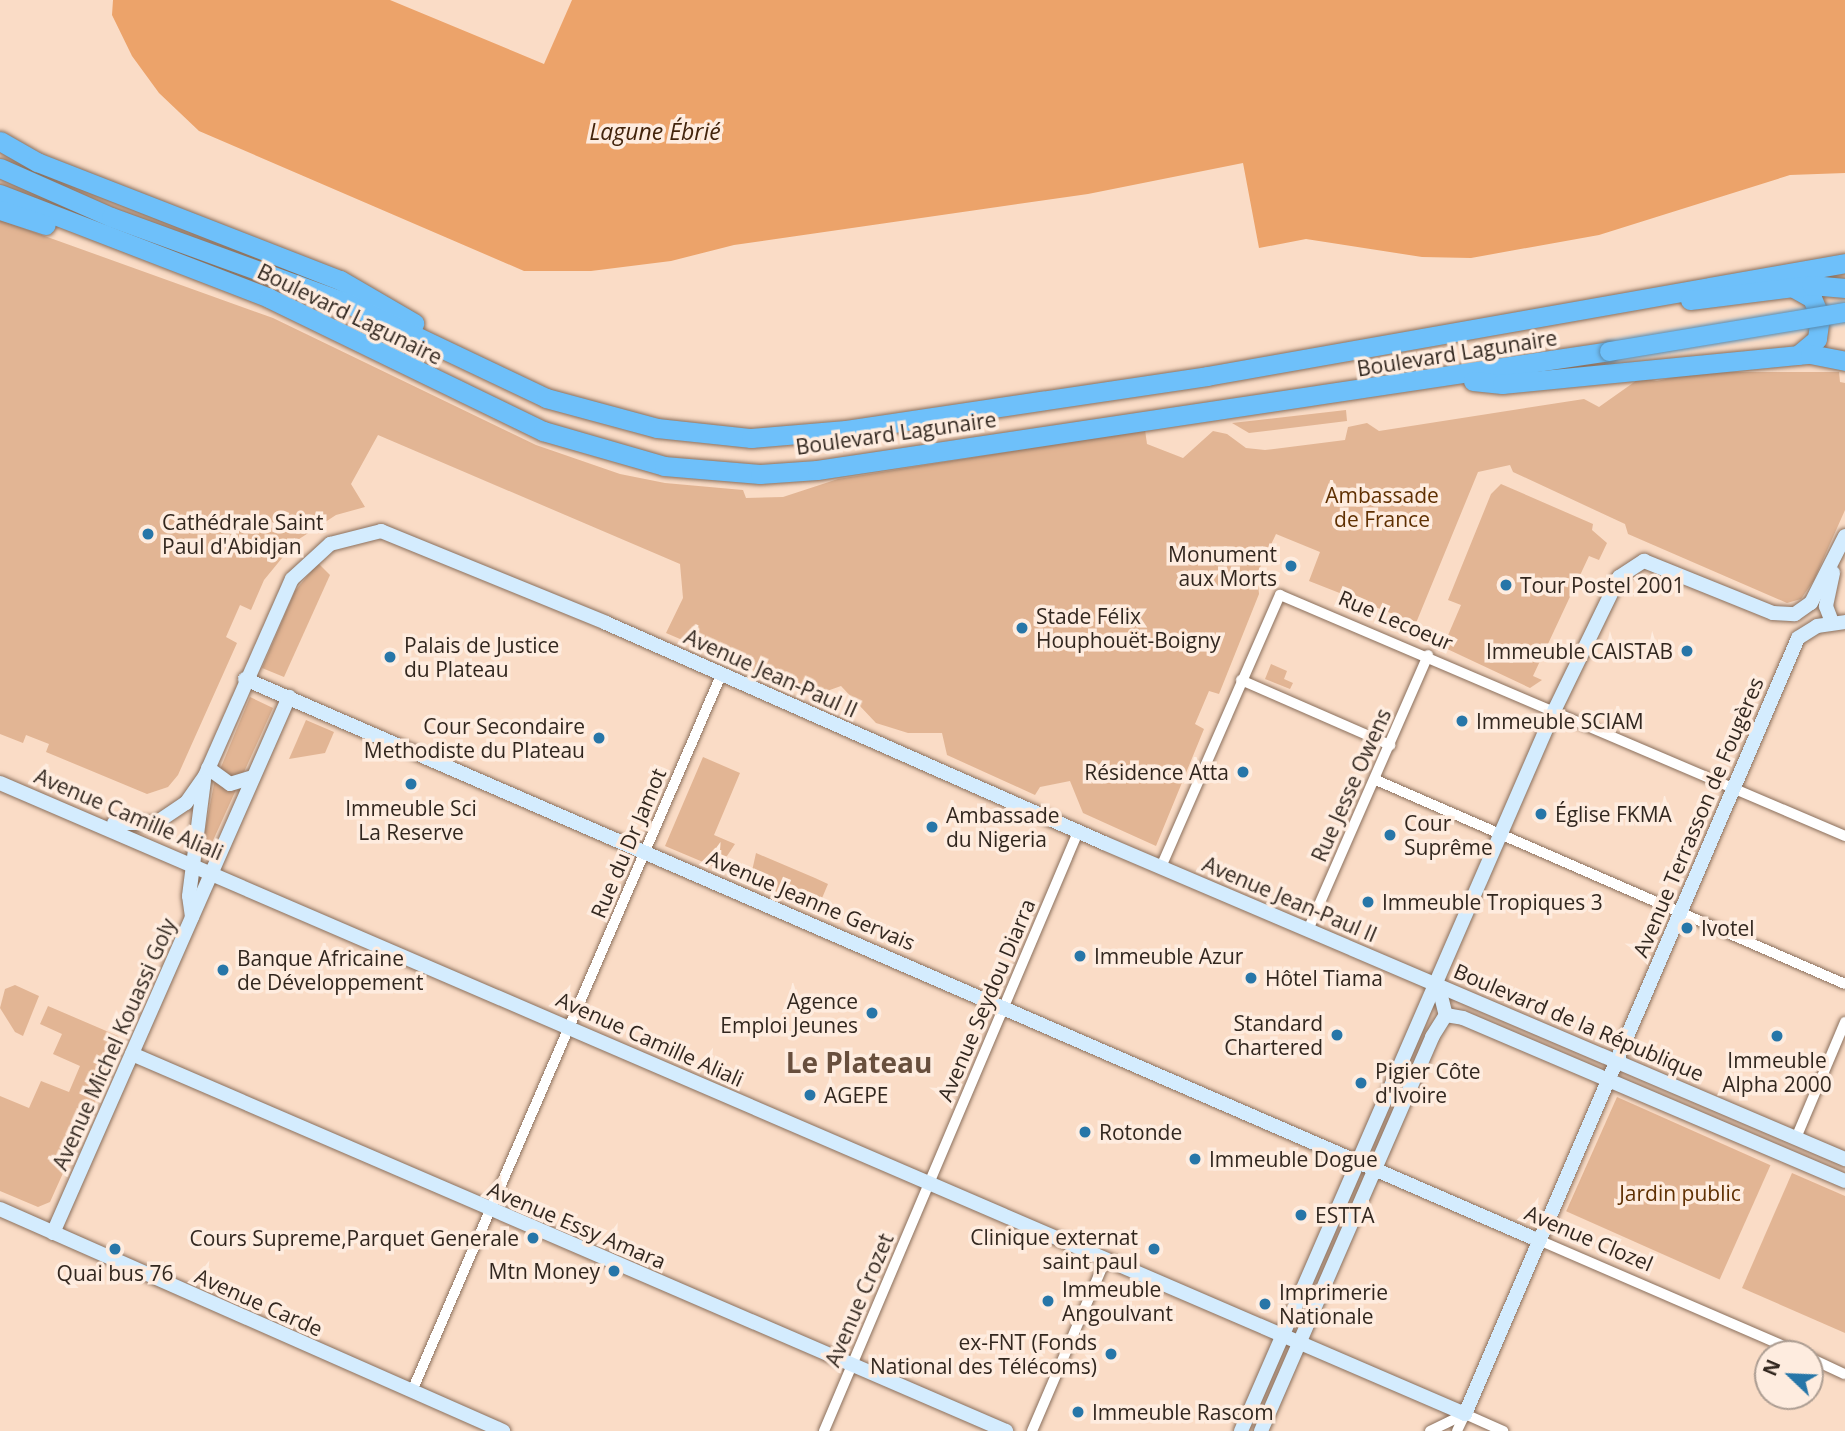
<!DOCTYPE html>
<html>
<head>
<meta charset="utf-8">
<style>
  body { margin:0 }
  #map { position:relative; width:1845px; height:1431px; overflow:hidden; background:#fadcc6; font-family:"Open Sans",sans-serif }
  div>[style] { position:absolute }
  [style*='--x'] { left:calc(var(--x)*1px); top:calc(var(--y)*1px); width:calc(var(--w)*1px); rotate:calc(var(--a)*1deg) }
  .green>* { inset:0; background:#e2b594; transform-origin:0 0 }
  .water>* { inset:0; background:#eca36a }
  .roads { filter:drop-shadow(0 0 2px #8a6f5c) drop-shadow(0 0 2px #8a6f5c) }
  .street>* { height:10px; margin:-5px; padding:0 5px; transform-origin:5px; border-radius:5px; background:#fff }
  .secondary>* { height:14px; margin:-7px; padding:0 7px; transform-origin:7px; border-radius:7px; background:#d4ecfe }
  .highway>* { height:19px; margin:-9.5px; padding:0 9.5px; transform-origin:9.5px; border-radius:9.5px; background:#6ec0fa }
  .bridges { filter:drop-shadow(0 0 2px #598aad) drop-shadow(0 0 2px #598aad) }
  .highway-bridge>* { height:19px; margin:-9.5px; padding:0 9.5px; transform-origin:9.5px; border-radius:9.5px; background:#6ec0fa }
  .dots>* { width:19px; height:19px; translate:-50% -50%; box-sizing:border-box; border:4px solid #feecdf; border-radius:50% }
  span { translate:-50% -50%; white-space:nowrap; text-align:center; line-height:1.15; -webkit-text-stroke:7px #feecdf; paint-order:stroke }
  .street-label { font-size:21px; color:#32271f }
  .park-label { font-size:21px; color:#5f3002 }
  .poi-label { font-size:21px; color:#32271f }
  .left { translate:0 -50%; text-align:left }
  .right { translate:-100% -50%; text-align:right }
  .water-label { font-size:23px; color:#42240c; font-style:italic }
  .district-label { font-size:28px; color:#684f3d; font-weight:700 }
  .north { position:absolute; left:1754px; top:1340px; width:70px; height:70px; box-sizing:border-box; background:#feecdf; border:2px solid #ac9d92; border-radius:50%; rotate:293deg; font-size:19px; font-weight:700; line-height:28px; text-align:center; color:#32271f }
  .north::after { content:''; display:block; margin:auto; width:24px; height:32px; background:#2776a8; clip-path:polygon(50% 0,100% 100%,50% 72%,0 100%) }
</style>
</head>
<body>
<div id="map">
  <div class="green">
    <div style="clip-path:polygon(0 220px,273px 318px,536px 445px,620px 474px,665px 483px,743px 490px,746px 498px,783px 497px,838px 479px,1145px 430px,1147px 444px,1183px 458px,1213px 431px,1227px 434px,1246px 448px,1265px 450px,1345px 440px,1348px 427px,1367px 423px,1379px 431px,1584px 399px,1599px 407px,1640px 378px,1657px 381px,1696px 372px,1839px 372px,1840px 382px,1845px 383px,1845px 510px,1814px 580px,1801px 599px,1787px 603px,1628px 534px,1625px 524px,1513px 472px,1510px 465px,1478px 472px,1416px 623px,1309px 581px,1320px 552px,1276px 534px,1257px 574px,1259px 594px,1219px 694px,1209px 691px,1195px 724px,1204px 729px,1156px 846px,1083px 813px,1070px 781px,1040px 787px,1035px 795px,947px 755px,942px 733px,908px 733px,876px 723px,841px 686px,813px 696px,666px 633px,683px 598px,680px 564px,378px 435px,351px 484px,365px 507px,336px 515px,296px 541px,264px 580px,251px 610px,240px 605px,226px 637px,237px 643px,178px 775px,168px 787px,147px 794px,46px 752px,49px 744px,26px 735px,23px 743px,0 734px)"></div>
    <div style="clip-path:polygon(1346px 410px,1347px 421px,1249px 433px,1232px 423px)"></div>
    <div style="clip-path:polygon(1501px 484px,1593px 524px,1592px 530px,1607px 543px,1599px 560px,1589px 556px,1533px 676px,1542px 680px,1530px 688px,1443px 647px,1461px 605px,1448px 600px,1491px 494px)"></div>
    <div style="clip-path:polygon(318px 563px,330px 575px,284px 677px,262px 668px,295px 591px)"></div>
    <div style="clip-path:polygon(1271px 664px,1287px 671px,1284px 679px,1293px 683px,1290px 689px,1265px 679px)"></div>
    <div style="clip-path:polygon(250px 697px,273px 708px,206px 856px,201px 852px,214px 784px)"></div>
    <div style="clip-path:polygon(306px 720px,334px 732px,325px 753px,289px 759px)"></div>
    <div style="clip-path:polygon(703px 757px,740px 773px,714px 835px,735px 844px,725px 859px,730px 871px,741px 876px,752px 871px,756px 853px,815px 878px,828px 884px,817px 910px,665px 846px)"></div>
    <div style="clip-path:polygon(15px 985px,39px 996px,23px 1036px,15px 1032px,0 1008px,5px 989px)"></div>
    <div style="clip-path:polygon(48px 1006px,118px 1036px,122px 1042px,50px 1202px,38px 1207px,0 1191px,0 1096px,29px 1108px,41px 1081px,69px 1092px,80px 1066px,53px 1054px,62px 1034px,40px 1024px)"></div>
    <div style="left:1617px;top:1097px;width:168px;height:125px;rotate:24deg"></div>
    <div style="clip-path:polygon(1792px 1173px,1845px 1196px,1845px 1333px,1742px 1288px)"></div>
  </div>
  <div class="water">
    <div style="clip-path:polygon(113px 0,390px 0,544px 64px,572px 0,1845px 0,1845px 173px,1790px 175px,1599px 235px,1471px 258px,1422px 257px,1306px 239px,1259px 248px,1243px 163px,1088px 194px,734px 245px,671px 261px,591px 271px,524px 271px,199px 131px,159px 93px,132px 56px,112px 15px)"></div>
  </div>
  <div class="roads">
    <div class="street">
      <div style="--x:1241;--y:680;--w:163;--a:23.6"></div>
      <div style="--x:1376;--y:780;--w:511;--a:23.51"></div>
      <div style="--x:1161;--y:867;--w:297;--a:-66.4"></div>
      <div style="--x:1280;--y:595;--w:614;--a:23.1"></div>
      <div style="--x:1308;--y:930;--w:300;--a:-66.4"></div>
      <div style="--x:1796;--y:1138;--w:126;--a:-67.1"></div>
      <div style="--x:1534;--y:1238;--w:292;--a:23.4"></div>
      <div style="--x:1810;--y:1358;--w:38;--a:25"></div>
      <div style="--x:412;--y:1391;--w:782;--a:-66.65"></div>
      <div style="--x:1465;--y:1414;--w:42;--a:24.1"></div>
      <div style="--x:824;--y:1431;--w:651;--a:-67.02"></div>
      <div style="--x:1032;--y:1431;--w:185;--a:-66.8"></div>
      <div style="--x:1430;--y:1431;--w:39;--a:-26"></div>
      <div style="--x:1457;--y:1431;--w:19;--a:-65"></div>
    </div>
    <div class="secondary">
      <div style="--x:1832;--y:622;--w:17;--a:-111"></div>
      <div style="--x:1826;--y:606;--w:34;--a:-78"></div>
      <div style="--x:245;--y:679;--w:1402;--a:23.46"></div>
      <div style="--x:208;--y:768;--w:27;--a:36"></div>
      <div style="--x:230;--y:784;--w:24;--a:-17"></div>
      <div style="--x:0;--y:783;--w:1595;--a:23.3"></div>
      <div style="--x:1465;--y:1414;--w:844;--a:-66.77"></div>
      <div style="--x:1798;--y:638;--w:22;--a:-32"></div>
      <div style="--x:1817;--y:626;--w:28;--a:-8"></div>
      <div style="--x:114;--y:823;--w:42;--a:0"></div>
      <div style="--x:156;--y:823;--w:36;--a:-34"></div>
      <div style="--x:186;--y:803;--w:33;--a:-55"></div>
      <div style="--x:205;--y:776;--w:215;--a:-66.2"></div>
      <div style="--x:292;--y:579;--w:52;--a:-42.6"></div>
      <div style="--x:330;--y:544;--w:53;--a:-14.3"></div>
      <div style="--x:381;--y:531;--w:243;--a:22.2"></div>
      <div style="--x:606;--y:623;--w:544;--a:23.83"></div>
      <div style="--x:1104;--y:843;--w:806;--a:23.1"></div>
      <div style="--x:192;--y:917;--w:21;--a:-98"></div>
      <div style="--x:189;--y:896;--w:116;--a:-82.6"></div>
      <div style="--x:1438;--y:984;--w:32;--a:76"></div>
      <div style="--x:1446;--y:1015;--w:17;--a:10"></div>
      <div style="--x:1463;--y:1018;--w:415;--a:23.1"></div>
      <div style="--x:132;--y:1054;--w:952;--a:23.33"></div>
      <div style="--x:0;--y:1209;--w:550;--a:23.81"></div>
      <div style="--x:53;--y:1233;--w:586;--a:-66.24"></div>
      <div style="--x:1241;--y:1431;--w:787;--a:-66.5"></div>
      <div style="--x:1555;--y:709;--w:147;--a:-64.1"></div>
      <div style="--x:1619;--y:577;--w:30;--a:-33"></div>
      <div style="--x:1644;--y:561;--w:139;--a:22"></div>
      <div style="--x:1773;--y:613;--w:22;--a:3"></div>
      <div style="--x:1795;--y:614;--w:19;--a:-35"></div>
      <div style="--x:1811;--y:603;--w:75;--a:-63.1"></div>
      <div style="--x:1261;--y:1431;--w:430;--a:-66.5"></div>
      <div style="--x:1432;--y:1037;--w:26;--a:-58"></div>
    </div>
    <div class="highway">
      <div style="--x:0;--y:141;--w:43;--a:29.6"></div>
      <div style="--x:37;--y:162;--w:325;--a:21.3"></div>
      <div style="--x:340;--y:280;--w:86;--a:30.2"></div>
      <div style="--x:0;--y:168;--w:121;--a:23.8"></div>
      <div style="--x:111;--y:217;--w:246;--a:20"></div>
      <div style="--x:342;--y:301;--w:226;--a:25.4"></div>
      <div style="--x:546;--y:398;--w:115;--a:15.1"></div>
      <div style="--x:657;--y:428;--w:95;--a:6.1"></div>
      <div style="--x:751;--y:438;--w:95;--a:-4.8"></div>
      <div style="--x:846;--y:430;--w:365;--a:-8.5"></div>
      <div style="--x:1207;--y:376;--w:648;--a:-10.04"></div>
      <div style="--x:0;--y:194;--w:288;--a:21.1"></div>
      <div style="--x:269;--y:298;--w:305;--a:25.9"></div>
      <div style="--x:543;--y:431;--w:126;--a:16.1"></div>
      <div style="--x:664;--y:466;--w:96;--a:4.8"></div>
      <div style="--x:760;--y:474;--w:57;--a:-4"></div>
      <div style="--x:817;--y:470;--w:801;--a:-8.54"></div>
      <div style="--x:0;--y:210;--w:48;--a:18.1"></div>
      <div style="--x:1792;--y:287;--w:23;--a:29"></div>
      <div style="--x:1812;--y:298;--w:21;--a:67"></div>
      <div style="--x:1820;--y:317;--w:22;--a:98"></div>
      <div style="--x:1817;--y:339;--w:25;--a:140"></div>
      <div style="--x:1690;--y:300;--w:122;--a:-7.1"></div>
      <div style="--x:1811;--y:285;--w:34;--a:5"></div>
      <div style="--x:1473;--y:381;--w:29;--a:6"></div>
      <div style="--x:1502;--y:384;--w:309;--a:-5.6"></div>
      <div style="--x:1810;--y:354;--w:36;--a:11"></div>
    </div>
  </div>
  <div class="bridges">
    <div class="highway-bridge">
      <div style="--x:1609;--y:351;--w:239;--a:-9.4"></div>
    </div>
  </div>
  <div class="dots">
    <div style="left:148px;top:534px;background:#2776a8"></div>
    <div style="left:1291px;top:566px;background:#2776a8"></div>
    <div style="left:1506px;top:585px;background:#2776a8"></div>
    <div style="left:1022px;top:628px;background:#2776a8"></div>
    <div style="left:1687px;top:651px;background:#2776a8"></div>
    <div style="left:390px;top:657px;background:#2776a8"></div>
    <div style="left:1462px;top:721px;background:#2776a8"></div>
    <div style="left:599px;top:738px;background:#2776a8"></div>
    <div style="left:1243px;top:772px;background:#2776a8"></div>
    <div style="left:411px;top:784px;background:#2776a8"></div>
    <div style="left:1541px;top:814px;background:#2776a8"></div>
    <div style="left:932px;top:827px;background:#2776a8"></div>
    <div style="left:1390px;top:835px;background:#2776a8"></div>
    <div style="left:1368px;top:902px;background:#2776a8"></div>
    <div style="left:1687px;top:928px;background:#2776a8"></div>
    <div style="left:1080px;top:956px;background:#2776a8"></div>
    <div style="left:223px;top:970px;background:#2776a8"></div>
    <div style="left:1251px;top:978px;background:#2776a8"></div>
    <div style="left:872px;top:1013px;background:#2776a8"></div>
    <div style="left:1337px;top:1035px;background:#2776a8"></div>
    <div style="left:1777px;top:1036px;background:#2776a8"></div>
    <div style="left:1361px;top:1083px;background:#2776a8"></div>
    <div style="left:810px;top:1095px;background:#2776a8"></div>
    <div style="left:1085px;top:1132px;background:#2776a8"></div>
    <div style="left:1195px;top:1159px;background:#2776a8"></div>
    <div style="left:1301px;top:1215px;background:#2776a8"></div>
    <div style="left:533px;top:1238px;background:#2776a8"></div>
    <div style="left:115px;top:1249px;background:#2776a8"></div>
    <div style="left:1154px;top:1249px;background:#2776a8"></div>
    <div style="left:614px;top:1271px;background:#2776a8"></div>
    <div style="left:1048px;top:1301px;background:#2776a8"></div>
    <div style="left:1265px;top:1304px;background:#2776a8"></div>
    <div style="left:1111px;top:1354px;background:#2776a8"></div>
    <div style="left:1078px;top:1412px;background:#2776a8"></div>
  </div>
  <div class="street-label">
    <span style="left:350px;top:314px;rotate:26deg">Boulevard Lagunaire</span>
    <span style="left:1457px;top:353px;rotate:-9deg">Boulevard Lagunaire</span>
    <span style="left:896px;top:433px;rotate:-8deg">Boulevard Lagunaire</span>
    <span style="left:1396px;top:620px;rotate:23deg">Rue Lecoeur</span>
    <span style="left:771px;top:673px;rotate:24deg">Avenue Jean-Paul II</span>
    <span style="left:1351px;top:785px;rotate:-66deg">Rue Jesse Owens</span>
    <span style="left:129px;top:814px;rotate:23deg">Avenue Camille Aliali</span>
    <span style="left:1698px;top:817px;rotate:-67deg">Avenue Terrasson de Fougères</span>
    <span style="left:628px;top:843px;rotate:-67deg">Rue du Dr Jamot</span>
    <span style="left:1290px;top:899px;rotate:23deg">Avenue Jean-Paul II</span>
    <span style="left:811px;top:900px;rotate:23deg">Avenue Jeanne Gervais</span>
    <span style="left:986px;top:1000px;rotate:-67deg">Avenue Seydou Diarra</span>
    <span style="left:1579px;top:1022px;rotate:23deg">Boulevard de la République</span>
    <span style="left:650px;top:1039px;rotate:24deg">Avenue Camille Aliali</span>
    <span style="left:114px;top:1044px;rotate:-66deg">Avenue Michel Kouassi Goly</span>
    <span style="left:577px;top:1225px;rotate:23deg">Avenue Essy Amara</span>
    <span style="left:1589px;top:1238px;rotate:23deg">Avenue Clozel</span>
    <span style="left:859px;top:1300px;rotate:-67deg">Avenue Crozet</span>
    <span style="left:259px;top:1302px;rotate:24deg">Avenue Carde</span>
  </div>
  <div class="park-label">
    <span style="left:1382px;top:507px">Ambassade<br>de France</span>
    <span style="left:1680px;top:1193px">Jardin public</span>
  </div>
  <div class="poi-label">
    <span class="left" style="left:162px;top:534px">Cathédrale Saint<br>Paul d'Abidjan</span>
    <span class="right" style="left:1277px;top:566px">Monument<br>aux Morts</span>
    <span class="left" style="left:1520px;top:585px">Tour Postel 2001</span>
    <span class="left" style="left:1036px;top:628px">Stade Félix<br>Houphouët-Boigny</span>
    <span class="left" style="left:404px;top:657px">Palais de Justice<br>du Plateau</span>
    <span class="right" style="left:1673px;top:651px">Immeuble CAISTAB</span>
    <span class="left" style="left:1476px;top:721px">Immeuble SCIAM</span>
    <span class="right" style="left:585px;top:738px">Cour Secondaire<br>Methodiste du Plateau</span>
    <span class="right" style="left:1229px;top:772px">Résidence Atta</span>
    <span style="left:411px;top:820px">Immeuble Sci<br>La Reserve</span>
    <span class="left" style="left:1555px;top:814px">Église FKMA</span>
    <span class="left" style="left:946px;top:827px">Ambassade<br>du Nigeria</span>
    <span class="left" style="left:1404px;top:835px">Cour<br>Suprême</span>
    <span class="left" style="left:1382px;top:902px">Immeuble Tropiques 3</span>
    <span class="left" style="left:1701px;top:928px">Ivotel</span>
    <span class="left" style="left:1094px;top:956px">Immeuble Azur</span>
    <span class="left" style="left:237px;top:970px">Banque Africaine<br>de Développement</span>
    <span class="left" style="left:1265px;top:978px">Hôtel Tiama</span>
    <span class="right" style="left:858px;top:1013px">Agence<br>Emploi Jeunes</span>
    <span class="right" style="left:1323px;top:1035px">Standard<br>Chartered</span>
    <span style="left:1777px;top:1072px">Immeuble<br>Alpha 2000</span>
    <span class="left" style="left:1375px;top:1083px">Pigier Côte<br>d'Ivoire</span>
    <span class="left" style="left:824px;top:1095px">AGEPE</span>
    <span class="left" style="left:1099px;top:1132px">Rotonde</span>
    <span class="left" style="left:1209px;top:1159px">Immeuble Dogue</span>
    <span class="left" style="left:1315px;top:1215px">ESTTA</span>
    <span class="right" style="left:1138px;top:1249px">Clinique externat<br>saint paul</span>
    <span class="right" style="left:519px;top:1238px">Cours Supreme,Parquet Generale</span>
    <span class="right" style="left:600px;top:1271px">Mtn Money</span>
    <span style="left:115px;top:1273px">Quai bus 76</span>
    <span class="left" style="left:1062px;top:1301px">Immeuble<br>Angoulvant</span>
    <span class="left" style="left:1279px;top:1304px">Imprimerie<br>Nationale</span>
    <span class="right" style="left:1097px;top:1354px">ex-FNT (Fonds<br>National des Télécoms)</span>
    <span class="left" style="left:1092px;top:1412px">Immeuble Rascom</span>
  </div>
  <div class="water-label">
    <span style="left:655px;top:131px">Lagune Ébrié</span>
  </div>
  <div class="district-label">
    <span style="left:859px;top:1062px">Le Plateau</span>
  </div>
  <div class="north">N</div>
</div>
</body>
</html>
